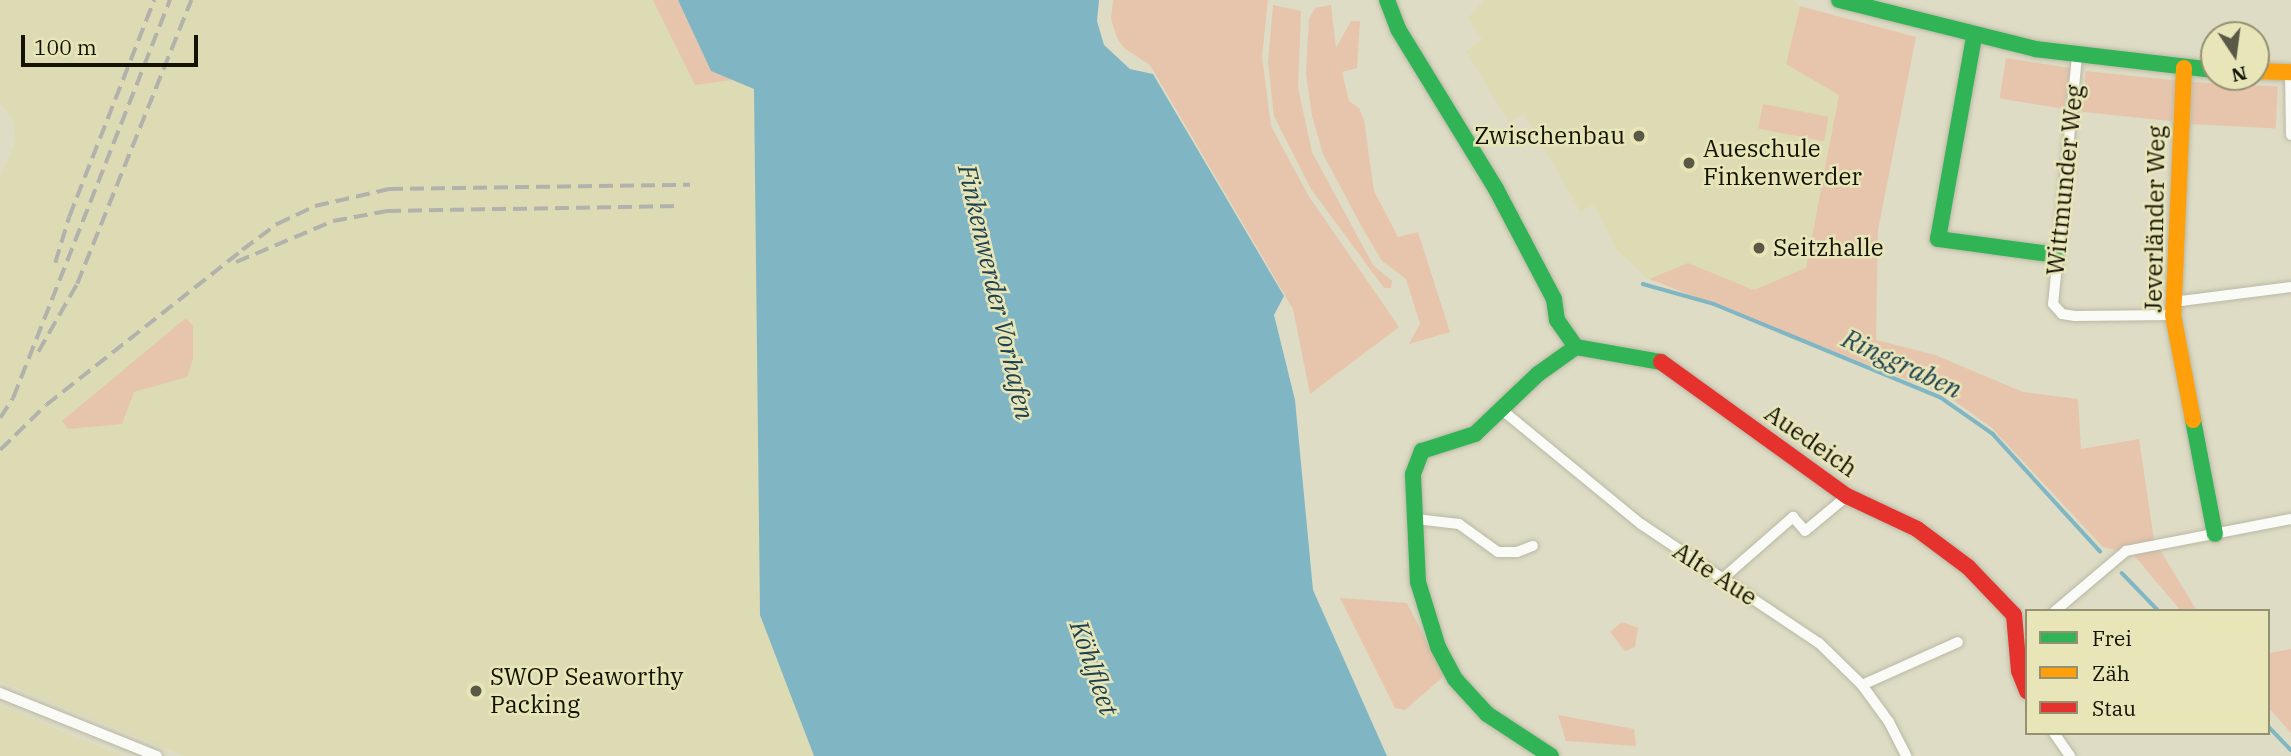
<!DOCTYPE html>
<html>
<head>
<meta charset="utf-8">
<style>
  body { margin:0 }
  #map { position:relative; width:2291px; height:756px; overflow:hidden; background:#dedcc4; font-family:"IBM Plex Serif",serif }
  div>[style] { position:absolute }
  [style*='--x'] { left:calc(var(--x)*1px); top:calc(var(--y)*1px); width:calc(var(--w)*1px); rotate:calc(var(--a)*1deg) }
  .built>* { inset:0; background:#dddbb3 }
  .green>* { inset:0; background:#e6c5ac; transform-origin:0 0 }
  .water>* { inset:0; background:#80b6c3 }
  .stream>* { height:3.5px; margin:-1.75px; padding:0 1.75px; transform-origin:1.75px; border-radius:1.75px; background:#80b6c3 }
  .roads { filter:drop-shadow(0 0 2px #b9b8a5) drop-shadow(0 0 2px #b9b8a5) }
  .street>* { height:10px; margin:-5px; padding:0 5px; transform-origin:5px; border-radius:5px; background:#fafaf6 }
  .fast>* { height:16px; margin:-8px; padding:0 8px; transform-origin:8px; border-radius:8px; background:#30b455 }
  .slow>* { height:16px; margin:-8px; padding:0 8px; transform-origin:8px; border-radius:8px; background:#ff9f0a }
  .jam>* { height:16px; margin:-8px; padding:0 8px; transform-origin:8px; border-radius:8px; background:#e5322d }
  .rail>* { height:3.5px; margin-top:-1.75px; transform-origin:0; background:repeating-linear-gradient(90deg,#b2b2ac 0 14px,transparent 0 21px) }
  .dots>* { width:19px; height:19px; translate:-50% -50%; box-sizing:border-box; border:4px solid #e8e6b9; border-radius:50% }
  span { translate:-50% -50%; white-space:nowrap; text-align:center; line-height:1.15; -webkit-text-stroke:5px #e8e6b9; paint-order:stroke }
  .poi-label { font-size:24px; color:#131203 }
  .right { translate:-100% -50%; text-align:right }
  .left { translate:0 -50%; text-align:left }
  .street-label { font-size:24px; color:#131203 }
  .water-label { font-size:26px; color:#1e414f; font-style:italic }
  .legend { position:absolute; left:2025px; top:609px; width:245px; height:126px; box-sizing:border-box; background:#e8e6b9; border:2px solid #939170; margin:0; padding:9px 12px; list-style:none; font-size:21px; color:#131203 }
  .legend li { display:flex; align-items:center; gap:14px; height:35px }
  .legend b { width:35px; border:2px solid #939170 }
  .north { position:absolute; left:2200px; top:21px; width:70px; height:70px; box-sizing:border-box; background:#e8e6b9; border:2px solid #939170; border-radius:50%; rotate:167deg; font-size:19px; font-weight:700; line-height:28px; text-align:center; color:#131203 }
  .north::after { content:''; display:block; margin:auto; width:24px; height:32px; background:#5a5947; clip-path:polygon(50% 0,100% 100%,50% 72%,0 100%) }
  .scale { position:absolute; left:21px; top:35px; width:177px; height:32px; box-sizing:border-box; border:4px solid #131203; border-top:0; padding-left:9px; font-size:21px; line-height:24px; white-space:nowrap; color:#131203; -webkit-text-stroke:5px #e8e6b9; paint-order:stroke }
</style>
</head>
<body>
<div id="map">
  <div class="built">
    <div style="clip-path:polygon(0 0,653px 0,695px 85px,733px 80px,754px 89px,760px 615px,814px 756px,185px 756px,0 681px,0 179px,16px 140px,12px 117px,0 104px)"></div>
    <div style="clip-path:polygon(1484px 0,1793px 0,1800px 6px,1786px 64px,1839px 95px,1806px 268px,1754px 290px,1688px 263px,1648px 279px,1617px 250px,1594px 205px,1580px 211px,1524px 114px,1509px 122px,1466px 51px,1482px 39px,1468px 18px)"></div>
    <div style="clip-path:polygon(0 705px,87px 742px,123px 756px,0 756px)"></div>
  </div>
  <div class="green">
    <div style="clip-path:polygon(653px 0,678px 0,711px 71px,733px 80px,695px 85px)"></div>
    <div style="clip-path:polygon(1113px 0,1268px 0,1262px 56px,1271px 126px,1308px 195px,1399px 327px,1310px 394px,1293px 309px,1150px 65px,1124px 48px,1117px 38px,1111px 19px)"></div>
    <div style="clip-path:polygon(1273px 5px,1301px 11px,1298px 88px,1312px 152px,1373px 265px,1392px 281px,1391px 288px,1384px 288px,1311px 189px,1274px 116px,1268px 63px)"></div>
    <div style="clip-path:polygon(1331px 5px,1336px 48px,1351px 21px,1360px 21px,1357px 68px,1342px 72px,1349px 101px,1359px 108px,1364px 120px,1374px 191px,1398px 237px,1418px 232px,1450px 332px,1409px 344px,1420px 324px,1406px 279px,1382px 261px,1363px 229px,1323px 154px,1312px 116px,1306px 73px,1309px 19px,1315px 8px)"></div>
    <div style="clip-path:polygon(1800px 6px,1916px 37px,1878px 230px,1876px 340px,1935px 355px,2023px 392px,2078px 399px,2081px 449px,2139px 439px,2154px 540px,2197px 611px,2181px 611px,2133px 554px,2103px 547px,1991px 427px,1946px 395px,1649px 279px,1688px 263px,1754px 290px,1806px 268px,1839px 95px,1786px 64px)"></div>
    <div style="left:2006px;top:58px;width:65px;height:41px;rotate:9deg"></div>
    <div style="left:2086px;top:71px;width:91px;height:41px;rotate:6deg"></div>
    <div style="left:2192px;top:82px;width:86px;height:42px;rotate:3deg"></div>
    <div style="left:1763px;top:104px;width:67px;height:25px;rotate:11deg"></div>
    <div style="clip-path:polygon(186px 318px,193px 326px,193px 359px,187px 377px,134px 392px,122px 424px,68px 429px,62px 421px)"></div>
    <div style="clip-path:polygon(1340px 598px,1407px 603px,1444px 676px,1405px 710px,1395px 708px)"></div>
    <div style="clip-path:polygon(1622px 622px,1638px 628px,1635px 647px,1625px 651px,1610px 632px)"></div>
    <div style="clip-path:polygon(2268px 647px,2270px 653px,2291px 649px,2291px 733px,2268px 707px)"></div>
    <div style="clip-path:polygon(1558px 715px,1634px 729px,1636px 746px,1566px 741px)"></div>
  </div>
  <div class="water">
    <div style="clip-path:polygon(678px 0,1099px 0,1097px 21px,1104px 45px,1130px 69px,1153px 74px,1284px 296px,1274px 315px,1295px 400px,1313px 590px,1387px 756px,814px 756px,760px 615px,754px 89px,711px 71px)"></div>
  </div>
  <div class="stream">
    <div style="--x:1643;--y:284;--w:74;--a:15.7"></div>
    <div style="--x:1714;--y:304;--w:244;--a:22.4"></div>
    <div style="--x:1940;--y:397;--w:65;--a:34.9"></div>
    <div style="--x:1993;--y:434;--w:159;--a:47.6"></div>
    <div style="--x:2122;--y:573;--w:53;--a:45.8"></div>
    <div style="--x:2268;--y:726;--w:33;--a:46"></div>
  </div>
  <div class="roads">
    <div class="street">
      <div style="--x:2077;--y:56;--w:249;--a:95.5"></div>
      <div style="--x:2053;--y:304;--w:13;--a:48"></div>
      <div style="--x:2062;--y:314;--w:13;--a:9"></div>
      <div style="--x:2075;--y:316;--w:98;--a:-0.6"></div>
      <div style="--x:2290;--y:72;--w:63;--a:89.1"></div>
      <div style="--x:2173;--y:302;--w:119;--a:-7.2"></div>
      <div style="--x:1502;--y:410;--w:180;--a:39.4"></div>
      <div style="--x:1641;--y:524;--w:214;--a:33.8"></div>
      <div style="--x:1819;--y:643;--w:60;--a:44.3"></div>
      <div style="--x:1862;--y:685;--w:46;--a:53.9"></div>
      <div style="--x:1889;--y:722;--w:38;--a:63"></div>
      <div style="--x:1416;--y:519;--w:43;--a:6.6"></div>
      <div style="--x:1459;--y:524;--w:48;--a:35.7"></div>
      <div style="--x:1498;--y:552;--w:19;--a:0"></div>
      <div style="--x:1517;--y:552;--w:17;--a:-21"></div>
      <div style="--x:1721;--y:580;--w:96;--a:-41.2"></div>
      <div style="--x:1793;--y:517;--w:18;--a:49"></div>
      <div style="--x:1805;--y:531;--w:55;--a:-39.8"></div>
      <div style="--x:2055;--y:611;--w:93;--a:-40.2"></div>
      <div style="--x:2126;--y:551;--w:168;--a:-11"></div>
      <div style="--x:1862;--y:685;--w:105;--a:-24.1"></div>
      <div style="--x:0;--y:693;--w:169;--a:21.9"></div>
      <div style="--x:2054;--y:733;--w:28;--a:55"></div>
    </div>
    <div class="fast">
      <div style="--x:1387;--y:0;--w:31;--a:69"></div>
      <div style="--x:1398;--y:29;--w:188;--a:58.5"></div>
      <div style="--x:1496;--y:189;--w:124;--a:62.2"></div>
      <div style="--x:1554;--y:299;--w:21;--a:82"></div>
      <div style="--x:1557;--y:320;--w:33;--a:55"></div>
      <div style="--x:1576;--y:347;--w:86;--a:10"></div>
      <div style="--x:1839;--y:0;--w:202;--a:14"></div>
      <div style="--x:2035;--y:49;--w:180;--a:6.7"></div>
      <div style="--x:1974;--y:37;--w:205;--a:100.1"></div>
      <div style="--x:1938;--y:239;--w:119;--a:7.7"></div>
      <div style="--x:2193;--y:420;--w:116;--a:79.1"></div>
      <div style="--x:1551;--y:756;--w:77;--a:-146.7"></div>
      <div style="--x:1487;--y:714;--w:47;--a:-132.4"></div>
      <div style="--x:1455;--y:679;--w:36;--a:-118"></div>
      <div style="--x:1438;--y:647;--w:68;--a:-107.1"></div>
      <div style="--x:1418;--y:582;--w:108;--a:-92.7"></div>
      <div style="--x:1413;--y:474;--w:25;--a:-69"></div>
      <div style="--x:1422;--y:451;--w:56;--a:-17.8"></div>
      <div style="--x:1475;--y:434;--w:87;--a:-43.6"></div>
      <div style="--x:1538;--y:374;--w:47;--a:-35.4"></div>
    </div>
    <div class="slow">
      <div style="--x:2184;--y:68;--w:247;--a:92.5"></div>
      <div style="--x:2173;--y:315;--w:107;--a:79.2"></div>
      <div style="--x:2256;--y:71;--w:35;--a:2"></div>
    </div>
    <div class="jam">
      <div style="--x:1661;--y:362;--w:229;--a:35.8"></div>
      <div style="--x:1847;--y:496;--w:77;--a:25.2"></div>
      <div style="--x:1917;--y:529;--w:64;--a:36.7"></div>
      <div style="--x:1968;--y:567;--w:66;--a:46.2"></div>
      <div style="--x:2014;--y:615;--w:56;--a:84.9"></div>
      <div style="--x:2019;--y:671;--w:22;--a:68"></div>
    </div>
  </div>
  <div class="rail">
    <div style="--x:236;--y:262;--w:105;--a:-22.9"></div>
    <div style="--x:333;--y:221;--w:55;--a:-10.5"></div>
    <div style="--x:387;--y:211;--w:291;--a:-1"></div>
    <div style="--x:55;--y:263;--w:48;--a:-73.1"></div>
    <div style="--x:69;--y:217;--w:233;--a:-68.6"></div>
    <div style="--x:38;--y:352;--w:78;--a:-60.2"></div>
    <div style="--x:77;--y:284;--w:306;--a:-68.1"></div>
    <div style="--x:0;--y:418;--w:24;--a:-57"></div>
    <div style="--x:13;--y:398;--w:428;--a:-68.5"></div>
    <div style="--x:0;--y:450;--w:64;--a:-44.4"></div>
    <div style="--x:46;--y:405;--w:250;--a:-38.3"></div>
    <div style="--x:242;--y:250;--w:44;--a:-36.6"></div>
    <div style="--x:277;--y:224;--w:42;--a:-25.3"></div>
    <div style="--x:315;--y:206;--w:76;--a:-12.9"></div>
    <div style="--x:389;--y:189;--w:301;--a:-0.8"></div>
  </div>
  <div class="dots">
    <div style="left:1639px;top:136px;background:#5a5947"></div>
    <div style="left:1689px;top:163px;background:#5a5947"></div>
    <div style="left:1759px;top:248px;background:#5a5947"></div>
    <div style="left:476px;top:691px;background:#5a5947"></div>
  </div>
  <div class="poi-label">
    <span class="right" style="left:1625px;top:136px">Zwischenbau</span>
    <span class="left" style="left:1703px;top:163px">Aueschule<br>Finkenwerder</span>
    <span class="left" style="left:1773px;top:248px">Seitzhalle</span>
    <span class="left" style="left:490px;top:691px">SWOP Seaworthy<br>Packing</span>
  </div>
  <div class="street-label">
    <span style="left:2065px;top:180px;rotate:-84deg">Wittmunder Weg</span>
    <span style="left:2155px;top:219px;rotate:-89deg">Jeverländer Weg</span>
    <span style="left:1811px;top:441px;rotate:35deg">Auedeich</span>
    <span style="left:1715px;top:574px;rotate:33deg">Alte Aue</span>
  </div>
  <div class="water-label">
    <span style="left:996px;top:292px;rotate:77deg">Finkenwerder Vorhafen</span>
    <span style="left:1902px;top:364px;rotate:25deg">Ringgraben</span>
    <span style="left:1094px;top:668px;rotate:71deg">Köhlfleet</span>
  </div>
  <ul class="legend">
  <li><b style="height:9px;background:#30b455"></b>Frei</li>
  <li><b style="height:9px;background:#ff9f0a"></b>Zäh</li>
  <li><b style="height:9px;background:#e5322d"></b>Stau</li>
  </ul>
  <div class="north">N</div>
  <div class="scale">100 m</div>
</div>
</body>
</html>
